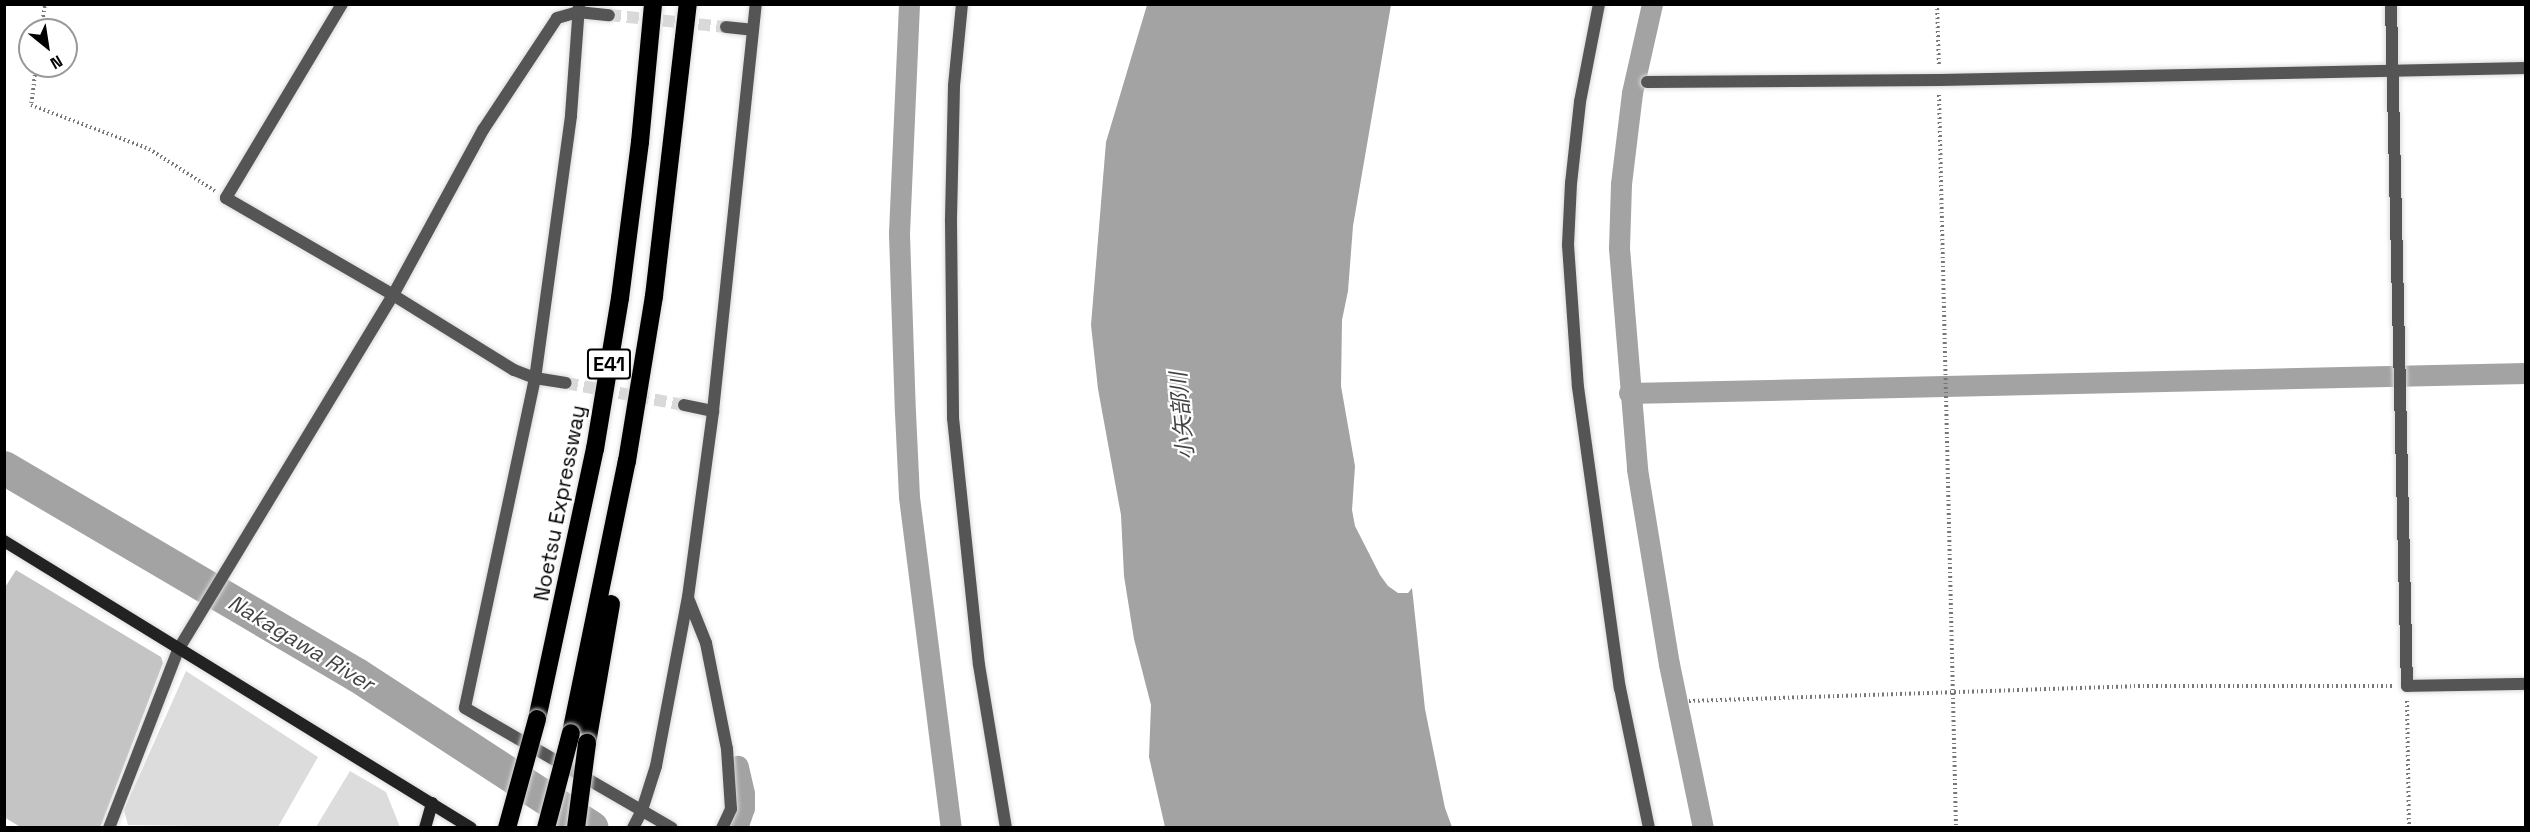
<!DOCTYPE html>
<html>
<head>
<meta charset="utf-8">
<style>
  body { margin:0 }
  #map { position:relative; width:2530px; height:832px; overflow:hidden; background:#fff; font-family:"Space Grotesk","Noto Sans JP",sans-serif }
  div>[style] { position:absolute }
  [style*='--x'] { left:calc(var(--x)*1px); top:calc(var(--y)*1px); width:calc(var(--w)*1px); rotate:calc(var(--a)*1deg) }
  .green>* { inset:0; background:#dcdcdc }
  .water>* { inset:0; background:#a3a3a3 }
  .canal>* { height:21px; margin:-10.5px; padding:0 10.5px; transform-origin:10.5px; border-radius:10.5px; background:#a3a3a3 }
  .river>* { height:34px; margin:-17px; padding:0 17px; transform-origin:17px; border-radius:17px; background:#a3a3a3 }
  .building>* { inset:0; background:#c4c4c4 }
  .street-tunnel>* { height:12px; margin-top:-6px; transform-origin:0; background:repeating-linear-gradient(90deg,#d9d9d9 0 12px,transparent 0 18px) }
  .path>* { height:4px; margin-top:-2px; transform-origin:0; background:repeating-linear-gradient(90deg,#777 0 1.5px,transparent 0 4.5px) }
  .roads { filter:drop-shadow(0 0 2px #dbdbdb) drop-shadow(0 0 2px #dbdbdb) }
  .lane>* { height:12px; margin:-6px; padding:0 6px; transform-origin:6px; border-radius:6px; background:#555 }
  .street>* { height:12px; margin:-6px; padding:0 6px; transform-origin:6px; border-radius:6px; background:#555 }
  .secondary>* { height:12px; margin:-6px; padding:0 6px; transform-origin:6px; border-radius:6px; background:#222 }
  .highway>* { height:18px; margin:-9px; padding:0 9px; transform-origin:9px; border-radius:9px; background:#000 }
  .bridges { filter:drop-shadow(0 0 2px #dbdbdb) drop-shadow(0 0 2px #dbdbdb) }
  .highway-bridge>* { height:18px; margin:-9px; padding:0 9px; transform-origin:9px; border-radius:9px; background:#000 }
  span { translate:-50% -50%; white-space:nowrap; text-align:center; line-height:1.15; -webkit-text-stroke:4.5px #fff; paint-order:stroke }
  .shield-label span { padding:2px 4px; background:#fff; border:2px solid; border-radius:4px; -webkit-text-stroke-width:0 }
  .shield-label { font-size:20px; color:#000; font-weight:700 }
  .street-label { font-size:21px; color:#000 }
  .water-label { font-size:22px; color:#444; font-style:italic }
  .frame { position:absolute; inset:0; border:6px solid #000; pointer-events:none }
  .north { position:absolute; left:18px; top:18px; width:60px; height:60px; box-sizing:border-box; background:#fff; border:2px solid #999; border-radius:50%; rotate:150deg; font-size:16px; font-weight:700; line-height:24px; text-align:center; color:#000 }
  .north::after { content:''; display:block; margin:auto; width:21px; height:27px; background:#000; clip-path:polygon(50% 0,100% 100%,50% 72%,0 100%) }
</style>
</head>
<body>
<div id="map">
  <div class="green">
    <div style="clip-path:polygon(186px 671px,318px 757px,278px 827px,128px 825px,124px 810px)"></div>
    <div style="clip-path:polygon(350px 771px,386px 792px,400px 827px,316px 827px)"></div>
  </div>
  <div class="water">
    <div style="clip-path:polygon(1147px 5px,1391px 5px,1353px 226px,1348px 291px,1342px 320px,1341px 386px,1355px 466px,1352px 510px,1355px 526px,1380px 575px,1388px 586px,1398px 593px,1408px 593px,1412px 588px,1425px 709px,1445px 808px,1452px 827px,1165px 827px,1149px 757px,1151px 705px,1134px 639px,1124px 576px,1121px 515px,1098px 389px,1091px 325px,1106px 142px)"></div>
  </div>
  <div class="canal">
    <div style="--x:909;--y:4;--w:230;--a:92.5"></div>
    <div style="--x:899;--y:234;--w:178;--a:88.1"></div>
    <div style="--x:905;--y:412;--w:85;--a:87.3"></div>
    <div style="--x:909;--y:497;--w:334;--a:82.8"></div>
    <div style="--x:1652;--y:4;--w:91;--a:102.7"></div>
    <div style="--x:1632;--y:93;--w:92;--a:96.9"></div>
    <div style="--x:1621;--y:184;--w:64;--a:91.8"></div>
    <div style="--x:1619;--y:248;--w:222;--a:85.3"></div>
    <div style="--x:1637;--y:469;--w:198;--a:80.7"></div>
    <div style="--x:1669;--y:664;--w:167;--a:78.3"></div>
    <div style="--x:1629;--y:393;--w:897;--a:-1.28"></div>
    <div style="--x:737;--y:828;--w:21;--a:-71"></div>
    <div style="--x:744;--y:808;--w:15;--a:-90"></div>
    <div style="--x:744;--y:793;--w:28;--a:-103"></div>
  </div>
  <div class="river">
    <div style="--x:4;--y:468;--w:409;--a:30.4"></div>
    <div style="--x:357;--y:675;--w:280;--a:33.1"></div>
  </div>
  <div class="building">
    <div style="clip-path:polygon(16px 570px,161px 657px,163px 663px,100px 828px,22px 828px,4px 817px,4px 589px)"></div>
  </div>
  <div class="street-tunnel">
    <div style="--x:609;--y:15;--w:118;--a:5.9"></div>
    <div style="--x:566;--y:383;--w:120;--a:10.6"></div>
  </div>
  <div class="path">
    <div style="--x:1937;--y:4;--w:63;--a:88.2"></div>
    <div style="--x:41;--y:30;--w:26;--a:-81"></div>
    <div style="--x:36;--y:66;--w:39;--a:97"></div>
    <div style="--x:31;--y:105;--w:126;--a:20.4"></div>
    <div style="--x:149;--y:149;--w:78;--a:32.5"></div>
    <div style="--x:1939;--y:95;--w:733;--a:88.67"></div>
    <div style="--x:1689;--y:701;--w:445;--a:-1.9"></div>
    <div style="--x:2134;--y:686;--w:259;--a:0"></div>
    <div style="--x:2407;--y:701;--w:127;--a:89.1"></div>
  </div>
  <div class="roads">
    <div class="lane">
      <div style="--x:1599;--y:4;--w:100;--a:101"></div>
      <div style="--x:1580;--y:102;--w:81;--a:96.3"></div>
      <div style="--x:1571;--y:183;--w:62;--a:92.8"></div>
      <div style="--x:1568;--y:245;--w:142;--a:86"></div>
      <div style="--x:1578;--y:387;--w:304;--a:82.1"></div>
      <div style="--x:1620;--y:688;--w:143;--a:78.3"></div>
    </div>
    <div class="street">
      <div style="--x:342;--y:4;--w:226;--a:120.9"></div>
      <div style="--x:226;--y:198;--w:193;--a:30.1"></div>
      <div style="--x:393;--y:295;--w:142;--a:31.8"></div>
      <div style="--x:514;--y:370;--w:22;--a:21"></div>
      <div style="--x:535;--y:378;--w:31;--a:9"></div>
      <div style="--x:962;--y:4;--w:82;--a:95.6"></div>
      <div style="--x:954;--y:86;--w:136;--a:91.3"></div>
      <div style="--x:951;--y:222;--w:196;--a:89.4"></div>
      <div style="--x:953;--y:418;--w:248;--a:84"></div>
      <div style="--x:979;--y:665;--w:165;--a:80.6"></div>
      <div style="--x:2391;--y:4;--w:682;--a:88.66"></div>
      <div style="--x:2407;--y:686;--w:119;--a:-1"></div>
      <div style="--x:579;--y:6;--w:110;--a:94.2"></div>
      <div style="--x:571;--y:116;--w:264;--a:97.8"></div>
      <div style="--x:535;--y:378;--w:337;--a:102"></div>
      <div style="--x:465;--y:708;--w:239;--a:30.1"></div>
      <div style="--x:726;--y:27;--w:27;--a:6"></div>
      <div style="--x:1647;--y:82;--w:292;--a:-0.4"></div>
      <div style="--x:1939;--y:80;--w:587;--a:-1.17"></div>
      <div style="--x:684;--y:405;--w:30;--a:12"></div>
      <div style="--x:688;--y:598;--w:48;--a:68.2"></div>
      <div style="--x:706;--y:643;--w:108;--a:78.8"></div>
      <div style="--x:727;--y:749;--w:60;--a:86.2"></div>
      <div style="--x:731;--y:809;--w:21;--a:115"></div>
      <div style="--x:109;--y:828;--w:191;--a:-68.8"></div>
      <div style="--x:178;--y:650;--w:415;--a:-58.8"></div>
      <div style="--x:393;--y:295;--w:188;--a:-61.4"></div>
      <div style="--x:483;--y:130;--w:134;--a:-56.5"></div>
      <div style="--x:557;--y:18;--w:22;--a:-16"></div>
      <div style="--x:578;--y:12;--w:31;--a:6"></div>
      <div style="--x:633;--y:828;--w:20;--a:-63"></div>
      <div style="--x:642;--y:810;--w:46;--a:-72.3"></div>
      <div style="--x:656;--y:766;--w:172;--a:-79.3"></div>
      <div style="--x:688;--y:597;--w:188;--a:-82.3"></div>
      <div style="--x:713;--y:411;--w:409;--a:-84"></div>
    </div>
    <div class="secondary">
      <div style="--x:4;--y:541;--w:548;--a:31.57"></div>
      <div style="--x:425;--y:828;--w:26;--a:-74"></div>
    </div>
    <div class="highway">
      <div style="--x:537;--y:719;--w:276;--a:-77.9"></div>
      <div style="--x:595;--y:449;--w:153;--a:-80.6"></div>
      <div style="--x:620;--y:298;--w:157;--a:-82.7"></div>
      <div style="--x:640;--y:142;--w:139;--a:-84.6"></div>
      <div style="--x:571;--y:733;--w:278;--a:-78.4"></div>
      <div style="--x:627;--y:461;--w:167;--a:-80.7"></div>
      <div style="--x:654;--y:296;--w:294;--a:-83.4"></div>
      <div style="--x:587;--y:743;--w:141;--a:-80.2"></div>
    </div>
  </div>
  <div class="bridges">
    <div class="highway-bridge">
      <div style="--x:507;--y:828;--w:113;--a:-74.6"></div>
      <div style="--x:546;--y:828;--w:98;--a:-75.3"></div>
      <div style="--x:576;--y:828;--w:86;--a:-82.6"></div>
    </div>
  </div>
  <div class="shield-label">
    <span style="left:609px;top:364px">E41</span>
  </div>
  <div class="street-label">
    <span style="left:560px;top:503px;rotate:-79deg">Noetsu Expressway</span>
  </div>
  <div class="water-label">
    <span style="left:1182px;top:416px;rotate:-95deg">小矢部川</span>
    <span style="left:301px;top:643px;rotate:31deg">Nakagawa River</span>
  </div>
  <div class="frame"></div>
  <div class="north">N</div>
</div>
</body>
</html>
